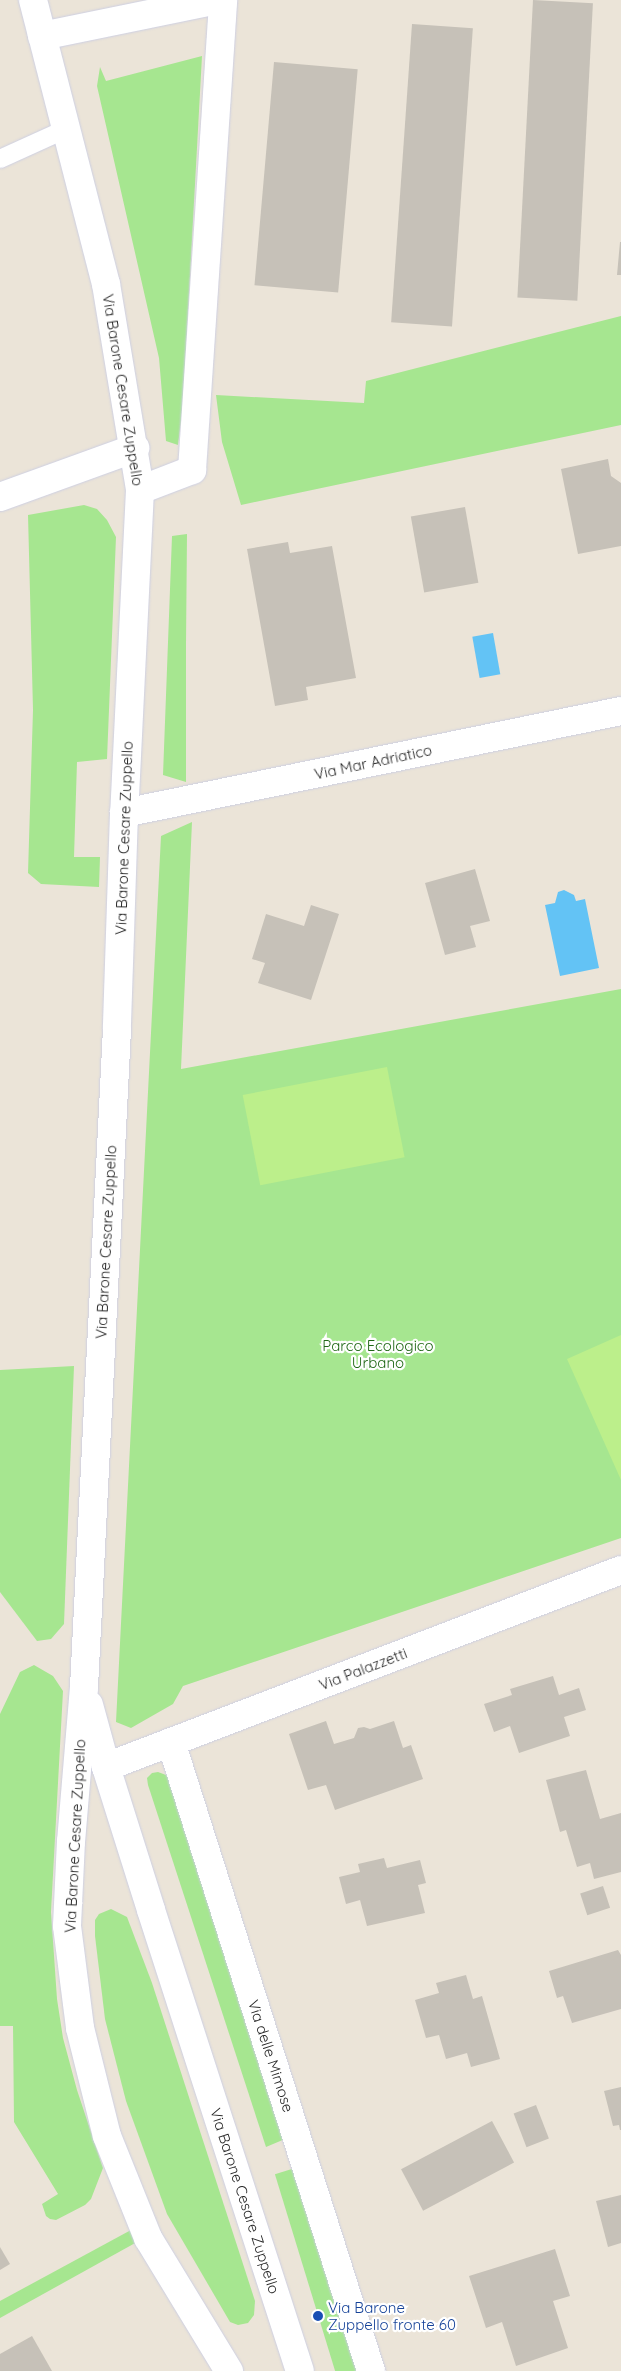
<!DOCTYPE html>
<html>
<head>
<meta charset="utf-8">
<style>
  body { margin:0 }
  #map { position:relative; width:621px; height:2371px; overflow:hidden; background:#ebe4d8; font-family:Quicksand,sans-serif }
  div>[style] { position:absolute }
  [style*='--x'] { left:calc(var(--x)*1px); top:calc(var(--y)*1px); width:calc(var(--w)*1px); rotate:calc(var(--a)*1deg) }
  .green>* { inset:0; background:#a6e690; transform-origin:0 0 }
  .pitch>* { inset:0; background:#bcef8b; transform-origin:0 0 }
  .water>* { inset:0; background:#63c3f5; transform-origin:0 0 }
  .building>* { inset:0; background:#c6c1b8; transform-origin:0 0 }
  .roads { filter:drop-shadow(0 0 1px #cdcfe2) drop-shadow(0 0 1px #cdcfe2) }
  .lane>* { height:18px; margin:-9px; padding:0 9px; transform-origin:9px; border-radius:9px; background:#fff }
  .street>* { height:28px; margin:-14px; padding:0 14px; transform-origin:14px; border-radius:14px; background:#fff }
  .secondary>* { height:28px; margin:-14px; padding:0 14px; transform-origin:14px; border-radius:14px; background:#fff }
  .dots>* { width:14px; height:14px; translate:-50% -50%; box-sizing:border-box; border:2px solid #fff; border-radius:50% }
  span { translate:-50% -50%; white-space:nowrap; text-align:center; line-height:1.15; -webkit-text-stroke:4.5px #fff; paint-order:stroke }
  .street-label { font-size:15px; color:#282828 }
  .park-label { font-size:15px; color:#1f6715 }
  .transit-label { font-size:15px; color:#164399 }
  .left { translate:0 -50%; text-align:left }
</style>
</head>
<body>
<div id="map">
  <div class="green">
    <div style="clip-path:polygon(202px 56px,183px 405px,178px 445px,166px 441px,159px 358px,97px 86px,100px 67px,106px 81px)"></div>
    <div style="clip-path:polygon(621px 316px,621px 425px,241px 505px,222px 442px,216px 395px,364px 403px,366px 381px)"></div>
    <div style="clip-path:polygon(84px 505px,97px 509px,107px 520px,116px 537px,107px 759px,77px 762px,74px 857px,100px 857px,99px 887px,41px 884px,28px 873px,33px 710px,28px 515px)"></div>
    <div style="clip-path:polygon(187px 534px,186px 645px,186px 782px,163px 775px,172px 536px)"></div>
    <div style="clip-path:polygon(192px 822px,181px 1069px,621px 989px,621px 1538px,183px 1686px,173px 1704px,131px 1728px,116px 1722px,161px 836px)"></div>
    <div style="clip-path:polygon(74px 1366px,64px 1624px,51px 1639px,37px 1641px,0 1592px,0 1370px)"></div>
    <div style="clip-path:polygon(34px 1665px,53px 1676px,63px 1691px,51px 1912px,57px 1999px,63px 2038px,77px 2090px,103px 2168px,91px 2199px,85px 2205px,56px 2220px,50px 2219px,46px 2216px,42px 2204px,58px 2194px,14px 2122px,13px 2026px,0 2026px,0 1714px,20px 1672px)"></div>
    <div style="clip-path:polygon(158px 1772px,166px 1775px,173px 1783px,285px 2139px,266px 2147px,148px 1785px,147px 1778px,152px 1773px)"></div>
    <div style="clip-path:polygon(111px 1909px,127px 1917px,152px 1983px,255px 2301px,254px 2315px,248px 2323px,238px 2325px,230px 2322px,167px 2214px,126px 2101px,105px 2019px,95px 1936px,95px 1920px,99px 1914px)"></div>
    <div style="left:295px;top:2168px;width:213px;height:21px;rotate:73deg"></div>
    <div style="clip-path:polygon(131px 2230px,137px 2242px,0 2318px,0 2301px)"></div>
  </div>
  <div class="pitch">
    <div style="left:387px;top:1067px;width:92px;height:147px;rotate:79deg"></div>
    <div style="clip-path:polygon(621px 1335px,621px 1480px,567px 1359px)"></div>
  </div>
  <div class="water">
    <div style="left:493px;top:633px;width:42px;height:21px;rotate:80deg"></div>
    <div style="clip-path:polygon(564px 890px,574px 895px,576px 901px,585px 899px,599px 968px,560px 976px,545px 905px,555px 903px,558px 892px)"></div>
  </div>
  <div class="building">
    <div style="left:533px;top:0;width:60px;height:298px;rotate:3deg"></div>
    <div style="left:412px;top:24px;width:61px;height:299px;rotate:4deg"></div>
    <div style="left:274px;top:62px;width:84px;height:224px;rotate:5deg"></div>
    <div style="clip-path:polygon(620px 242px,621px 242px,621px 275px,617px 275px)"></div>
    <div style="clip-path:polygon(608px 459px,611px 476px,621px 483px,621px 546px,578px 554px,561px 469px)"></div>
    <div style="left:465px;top:507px;width:77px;height:55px;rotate:80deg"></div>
    <div style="clip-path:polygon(288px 542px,290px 553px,332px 546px,356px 678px,306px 687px,308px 700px,275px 706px,247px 549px)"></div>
    <div style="clip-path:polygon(475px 869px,490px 921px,470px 926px,476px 947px,445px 955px,425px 883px)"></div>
    <div style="clip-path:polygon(311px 905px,339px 914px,311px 1000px,258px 983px,265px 963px,252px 959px,266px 914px,304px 926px)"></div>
    <div style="clip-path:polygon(553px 1676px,559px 1695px,579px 1688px,586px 1710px,564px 1717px,570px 1736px,519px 1753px,510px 1726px,494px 1732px,484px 1704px,512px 1695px,510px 1689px)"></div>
    <div style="clip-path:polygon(326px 1721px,334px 1744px,354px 1738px,358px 1728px,364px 1727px,370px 1729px,394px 1721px,403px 1748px,411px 1745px,423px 1779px,335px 1810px,326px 1785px,308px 1790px,289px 1734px)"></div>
    <div style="clip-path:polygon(586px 1770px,600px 1819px,621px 1813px,621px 1872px,594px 1879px,590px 1863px,577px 1867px,566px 1830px,560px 1832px,546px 1780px)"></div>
    <div style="clip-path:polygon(384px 1858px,387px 1868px,420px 1860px,426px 1883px,418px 1885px,425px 1913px,367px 1926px,360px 1900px,346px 1904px,339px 1877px,360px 1872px,358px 1864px)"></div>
    <div style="left:603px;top:1886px;width:23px;height:24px;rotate:72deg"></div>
    <div style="clip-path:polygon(618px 1950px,621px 1955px,621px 2009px,572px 2023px,563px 1996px,557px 1998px,549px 1971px)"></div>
    <div style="clip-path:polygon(466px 1975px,473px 1999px,482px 1996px,500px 2059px,471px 2067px,467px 2053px,446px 2059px,439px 2035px,426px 2038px,415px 2000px,439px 1993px,436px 1983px)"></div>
    <div style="clip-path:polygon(621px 2087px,621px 2130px,620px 2130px,619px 2125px,613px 2126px,604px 2091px)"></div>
    <div style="left:536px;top:2105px;width:36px;height:24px;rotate:69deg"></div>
    <div style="left:492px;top:2121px;width:47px;height:103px;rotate:62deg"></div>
    <div style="clip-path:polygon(621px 2195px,621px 2243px,608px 2247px,596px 2201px)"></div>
    <div style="clip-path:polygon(0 2247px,10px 2264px,0 2270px)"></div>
    <div style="clip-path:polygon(555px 2249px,570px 2296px,553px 2301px,568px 2348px,516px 2366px,502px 2322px,486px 2328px,469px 2276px)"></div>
    <div style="clip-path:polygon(32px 2336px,52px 2371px,0 2371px,0 2354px)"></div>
  </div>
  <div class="roads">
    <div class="lane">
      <div style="--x:0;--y:159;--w:72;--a:-24.4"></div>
    </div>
    <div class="street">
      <div style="--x:42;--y:36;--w:179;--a:-11.6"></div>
      <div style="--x:140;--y:490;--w:56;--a:-21"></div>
      <div style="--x:192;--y:470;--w:471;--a:-86.2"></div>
      <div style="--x:0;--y:497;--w:144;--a:-19.9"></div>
      <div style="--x:124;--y:813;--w:507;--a:-11.6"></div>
      <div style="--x:171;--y:1742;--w:660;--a:72.36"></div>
      <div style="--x:106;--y:1767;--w:551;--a:-20.93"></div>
    </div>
    <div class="secondary">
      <div style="--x:33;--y:0;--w:293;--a:75.6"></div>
      <div style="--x:106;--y:284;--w:209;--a:80.6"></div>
      <div style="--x:140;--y:490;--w:323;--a:92.8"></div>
      <div style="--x:124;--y:813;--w:216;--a:91.9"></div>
      <div style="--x:117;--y:1029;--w:659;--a:92.87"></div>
      <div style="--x:84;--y:1687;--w:155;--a:94.8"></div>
      <div style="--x:71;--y:1841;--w:85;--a:92.7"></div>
      <div style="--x:67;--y:1926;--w:103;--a:82.7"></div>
      <div style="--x:80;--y:2028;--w:111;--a:76"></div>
      <div style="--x:107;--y:2136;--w:110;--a:68.1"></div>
      <div style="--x:148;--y:2238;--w:156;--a:58.7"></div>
      <div style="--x:89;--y:1705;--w:64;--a:74.7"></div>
      <div style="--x:106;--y:1767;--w:150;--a:72.5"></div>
      <div style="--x:151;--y:1910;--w:484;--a:72.1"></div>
    </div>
  </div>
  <div class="dots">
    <div style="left:318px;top:2316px;background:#1a4fb4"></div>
  </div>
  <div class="street-label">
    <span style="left:123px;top:390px;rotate:81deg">Via Barone Cesare Zuppello</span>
    <span style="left:373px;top:762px;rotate:-12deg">Via Mar Adriatico</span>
    <span style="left:124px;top:838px;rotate:-88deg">Via Barone Cesare Zuppello</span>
    <span style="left:106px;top:1242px;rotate:-87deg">Via Barone Cesare Zuppello</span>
    <span style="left:363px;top:1669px;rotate:-21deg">Via Palazzetti</span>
    <span style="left:75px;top:1836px;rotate:-87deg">Via Barone Cesare Zuppello</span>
    <span style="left:271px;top:2056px;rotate:72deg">Via delle Mimose</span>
    <span style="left:245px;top:2201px;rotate:72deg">Via Barone Cesare Zuppello</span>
  </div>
  <div class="park-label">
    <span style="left:378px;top:1354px">Parco Ecologico<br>Urbano</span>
  </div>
  <div class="transit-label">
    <span class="left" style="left:328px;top:2316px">Via Barone<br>Zuppello fronte 60</span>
  </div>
</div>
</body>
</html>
